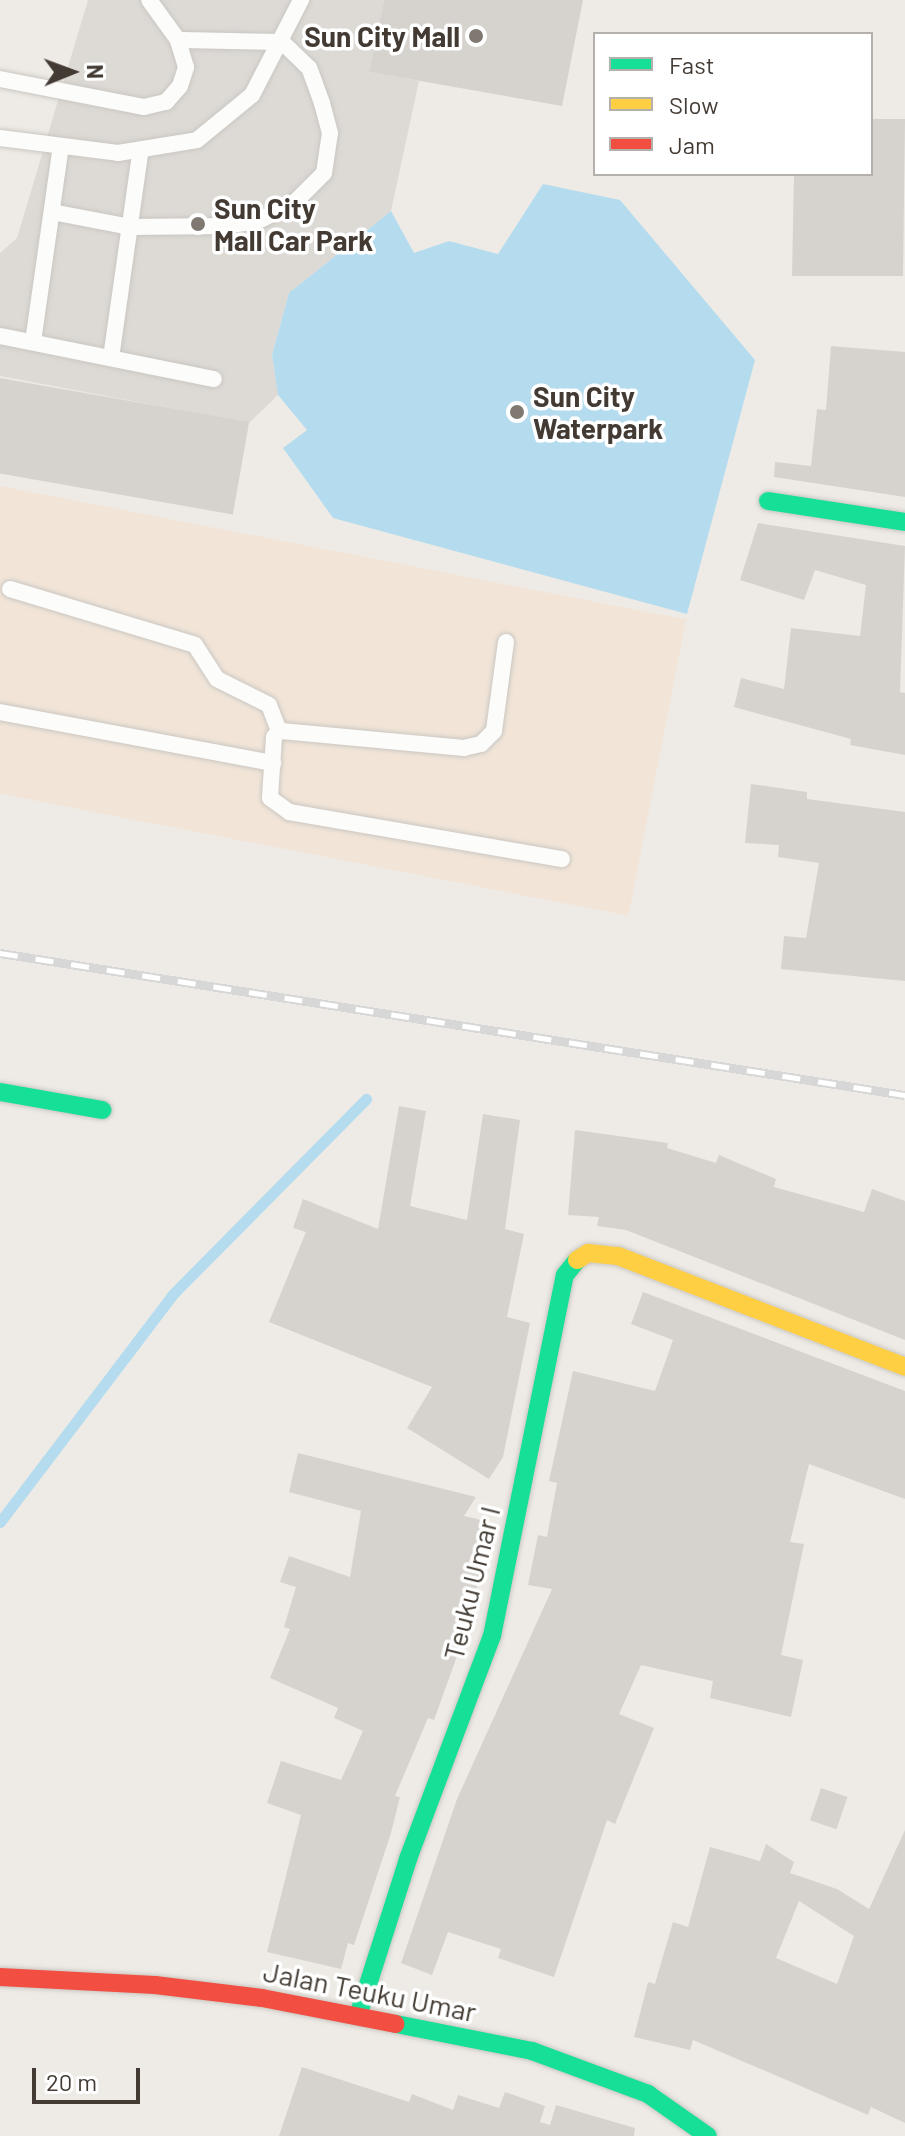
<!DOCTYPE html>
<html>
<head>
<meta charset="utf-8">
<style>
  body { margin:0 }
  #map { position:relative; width:905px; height:2136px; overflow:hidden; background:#eeebe6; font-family:Barlow,sans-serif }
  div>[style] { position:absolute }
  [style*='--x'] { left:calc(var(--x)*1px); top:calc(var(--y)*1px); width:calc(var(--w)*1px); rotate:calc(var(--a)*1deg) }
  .commercial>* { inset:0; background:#f2e5d8; transform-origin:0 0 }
  .parking>* { inset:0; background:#dddad6 }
  .water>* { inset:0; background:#b5dcee }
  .stream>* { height:11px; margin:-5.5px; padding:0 5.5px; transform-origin:5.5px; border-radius:5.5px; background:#b5dcee }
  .building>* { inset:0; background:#d6d2cd; transform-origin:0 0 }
  .roads { filter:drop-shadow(0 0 2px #cac7c2) drop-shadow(0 0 2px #cac7c2) }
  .lane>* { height:16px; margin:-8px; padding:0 8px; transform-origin:8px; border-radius:8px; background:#fcfcfb }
  .fast>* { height:18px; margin:-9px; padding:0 9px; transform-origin:9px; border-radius:9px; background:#16e098 }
  .slow>* { height:18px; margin:-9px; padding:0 9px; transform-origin:9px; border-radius:9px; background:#ffcf43 }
  .jam>* { height:18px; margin:-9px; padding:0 9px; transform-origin:9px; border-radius:9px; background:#f24e42 }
  .rail>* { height:9px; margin-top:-4.5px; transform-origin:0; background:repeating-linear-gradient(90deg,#fff 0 18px,#d8d7d7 0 36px); box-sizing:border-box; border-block:2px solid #d8d7d7 }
  .dots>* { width:22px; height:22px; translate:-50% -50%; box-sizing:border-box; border:4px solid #fff; border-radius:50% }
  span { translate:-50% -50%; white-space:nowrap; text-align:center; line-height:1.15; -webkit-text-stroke:7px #fff; paint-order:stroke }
  .poi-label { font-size:28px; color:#433b33; font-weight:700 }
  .right { translate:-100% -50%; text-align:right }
  .left { translate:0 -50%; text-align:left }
  .street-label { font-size:28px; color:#433b33 }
  .legend { position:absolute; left:593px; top:32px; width:280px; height:144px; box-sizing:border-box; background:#fff; border:2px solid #b4b1ad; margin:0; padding:10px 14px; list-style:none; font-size:24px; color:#433b33 }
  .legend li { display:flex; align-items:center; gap:16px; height:40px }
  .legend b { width:40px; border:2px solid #b4b1ad }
  .north { position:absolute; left:32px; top:32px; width:80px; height:80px; -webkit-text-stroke:6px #fff; paint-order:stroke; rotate:89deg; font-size:22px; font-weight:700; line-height:32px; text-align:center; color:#433b33 }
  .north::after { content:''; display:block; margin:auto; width:28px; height:36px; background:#433b33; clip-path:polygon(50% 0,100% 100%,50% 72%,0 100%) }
  .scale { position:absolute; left:32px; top:2068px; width:108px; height:36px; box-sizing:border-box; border:4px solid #433b33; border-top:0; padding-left:10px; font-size:24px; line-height:28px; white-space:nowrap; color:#433b33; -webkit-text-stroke:6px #fff; paint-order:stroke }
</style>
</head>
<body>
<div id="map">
  <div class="commercial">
    <div style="left:0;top:486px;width:699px;height:302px;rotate:11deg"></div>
  </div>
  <div class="parking">
    <div style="clip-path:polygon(88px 0,384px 0,369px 72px,419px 81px,391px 211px,289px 293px,272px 355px,278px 395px,249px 423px,0 376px,0 253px,17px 238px)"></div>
  </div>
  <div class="water">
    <div style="clip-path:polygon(543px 184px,620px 200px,755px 360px,687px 614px,333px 518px,283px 448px,307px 430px,278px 395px,272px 355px,289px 293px,391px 211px,414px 253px,449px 241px,498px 254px)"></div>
  </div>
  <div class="stream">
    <div style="--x:0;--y:1522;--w:285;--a:-52.8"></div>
    <div style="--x:172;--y:1295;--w:276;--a:-45.3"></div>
  </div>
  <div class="building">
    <div style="clip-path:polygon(384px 0,583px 0,562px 106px,369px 72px)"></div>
    <div style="clip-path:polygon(871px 119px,905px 119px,903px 276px,792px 276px,794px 174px,871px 174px)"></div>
    <div style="clip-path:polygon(831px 346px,905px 352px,905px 497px,774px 477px,775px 462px,811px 466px,817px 409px,826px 410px)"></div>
    <div style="left:0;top:378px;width:253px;height:94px;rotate:10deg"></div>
    <div style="clip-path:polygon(758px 523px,905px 546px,900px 692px,905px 693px,905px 755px,850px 745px,851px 739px,734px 707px,741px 678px,784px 689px,791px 628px,860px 636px,866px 585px,815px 570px,804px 600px,740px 580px)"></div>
    <div style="clip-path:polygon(751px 784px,807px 792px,807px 799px,905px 812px,905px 981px,781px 969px,784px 936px,806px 938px,819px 863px,778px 857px,779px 845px,745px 843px)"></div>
    <div style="clip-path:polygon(399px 1106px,426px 1111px,410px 1206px,467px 1220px,483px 1114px,520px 1120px,505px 1229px,524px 1234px,507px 1317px,530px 1323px,503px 1457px,489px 1479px,407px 1428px,432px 1387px,269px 1322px,306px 1232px,293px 1228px,303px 1199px,378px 1229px)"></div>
    <div style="clip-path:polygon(575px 1130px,668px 1143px,667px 1148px,716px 1163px,719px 1155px,776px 1179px,774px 1187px,864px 1212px,872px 1189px,905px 1201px,905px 1340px,626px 1230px,597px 1226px,599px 1217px,568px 1215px)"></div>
    <div style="clip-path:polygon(643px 1292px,905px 1391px,905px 1499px,809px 1464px,790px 1542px,804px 1544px,781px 1655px,803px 1660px,791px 1717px,710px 1698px,713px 1681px,641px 1665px,619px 1714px,654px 1728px,615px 1824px,607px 1820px,554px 1977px,498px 1958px,501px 1949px,448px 1932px,432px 1975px,401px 1963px,457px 1799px,552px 1589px,528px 1585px,538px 1535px,547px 1537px,557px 1483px,549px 1481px,573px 1371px,655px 1391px,673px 1340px,631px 1324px)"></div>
    <div style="clip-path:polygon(298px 1453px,476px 1497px,464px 1516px,490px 1522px,470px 1620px,434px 1720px,428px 1718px,395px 1796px,400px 1797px,391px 1833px,354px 1945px,348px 1943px,341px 1969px,267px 1952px,301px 1815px,267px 1803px,281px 1761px,341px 1780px,363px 1731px,334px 1718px,338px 1708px,270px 1678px,290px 1629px,284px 1627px,296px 1587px,280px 1582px,289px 1556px,350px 1577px,361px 1511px,289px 1492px)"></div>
    <div style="left:821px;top:1788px;width:28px;height:34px;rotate:19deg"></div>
    <div style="clip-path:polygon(evenodd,905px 1830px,905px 2123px,871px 2107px,868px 2115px,693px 2040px,690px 2050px,634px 2037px,648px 1982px,655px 1984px,673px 1922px,688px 1927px,710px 1847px,760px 1861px,766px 1844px,794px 1862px,790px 1873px,837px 1889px,869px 1909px,905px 1830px,799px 1901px,854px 1936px,837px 1984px,776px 1958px,799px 1901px)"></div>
    <div style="clip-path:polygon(302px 2067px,409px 2102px,412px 2094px,453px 2110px,458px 2095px,499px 2108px,505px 2092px,545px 2106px,540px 2122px,550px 2125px,556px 2105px,635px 2128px,634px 2136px,279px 2136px)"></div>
  </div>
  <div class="roads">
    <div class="lane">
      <div style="--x:0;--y:79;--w:147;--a:11"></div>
      <div style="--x:144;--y:107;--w:23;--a:-13"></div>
      <div style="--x:166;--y:102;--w:21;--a:-49"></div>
      <div style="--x:180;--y:86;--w:20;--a:-72"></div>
      <div style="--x:186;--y:67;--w:28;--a:-107"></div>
      <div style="--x:178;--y:40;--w:49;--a:-125.9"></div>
      <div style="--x:0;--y:138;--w:119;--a:7.2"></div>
      <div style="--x:118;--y:153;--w:80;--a:-9.3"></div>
      <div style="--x:197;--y:140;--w:71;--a:-39.3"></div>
      <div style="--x:252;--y:95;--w:107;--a:-62.7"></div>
      <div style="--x:52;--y:212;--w:79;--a:10.9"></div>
      <div style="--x:130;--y:227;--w:95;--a:-0.6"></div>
      <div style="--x:225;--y:226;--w:33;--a:-9"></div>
      <div style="--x:258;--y:221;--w:40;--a:-26.6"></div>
      <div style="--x:294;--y:203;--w:42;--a:-45"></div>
      <div style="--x:324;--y:173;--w:40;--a:-81.5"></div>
      <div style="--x:330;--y:133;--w:31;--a:-105"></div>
      <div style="--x:322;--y:103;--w:37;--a:-110"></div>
      <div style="--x:309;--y:68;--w:37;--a:-136"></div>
      <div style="--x:282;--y:42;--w:104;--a:-178.9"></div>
      <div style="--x:0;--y:336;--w:218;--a:11.4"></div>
      <div style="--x:33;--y:342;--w:198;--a:-81.9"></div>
      <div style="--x:111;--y:358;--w:207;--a:-81.9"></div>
      <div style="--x:10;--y:589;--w:193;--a:16.8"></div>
      <div style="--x:195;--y:645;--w:40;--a:57.1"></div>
      <div style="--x:217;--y:679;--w:58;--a:26.6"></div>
      <div style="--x:269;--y:705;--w:28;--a:69"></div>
      <div style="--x:506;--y:642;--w:90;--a:97.7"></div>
      <div style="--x:494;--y:731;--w:18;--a:135"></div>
      <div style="--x:481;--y:744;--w:17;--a:167"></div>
      <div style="--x:464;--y:748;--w:186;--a:-174.7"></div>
      <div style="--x:279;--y:731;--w:8;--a:130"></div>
      <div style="--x:274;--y:737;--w:61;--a:93.8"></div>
      <div style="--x:270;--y:798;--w:24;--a:36"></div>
      <div style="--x:289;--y:812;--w:277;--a:9.8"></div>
      <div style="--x:0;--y:712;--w:278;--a:10.6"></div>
    </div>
    <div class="fast">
      <div style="--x:768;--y:501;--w:139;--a:8.7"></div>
      <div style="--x:0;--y:1092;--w:104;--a:10"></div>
      <div style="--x:358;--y:2016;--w:165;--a:-72.3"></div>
      <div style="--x:408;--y:1859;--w:238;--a:-69.4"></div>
      <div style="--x:492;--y:1636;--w:368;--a:-78.6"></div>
      <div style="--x:565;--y:1275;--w:19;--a:-51"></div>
      <div style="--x:396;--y:2024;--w:139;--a:11.2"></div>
      <div style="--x:532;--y:2051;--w:124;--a:20.3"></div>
      <div style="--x:648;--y:2094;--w:73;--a:35"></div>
    </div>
    <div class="slow">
      <div style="--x:577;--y:1260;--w:13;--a:-32"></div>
      <div style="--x:588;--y:1253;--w:30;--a:6"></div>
      <div style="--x:618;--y:1256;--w:308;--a:21.1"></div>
    </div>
    <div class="jam">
      <div style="--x:0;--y:1977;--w:155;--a:3"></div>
      <div style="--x:155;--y:1985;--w:108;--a:6.9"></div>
      <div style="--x:262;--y:1998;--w:136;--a:11"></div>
    </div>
  </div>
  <div class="rail">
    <div style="--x:0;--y:953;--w:916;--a:8.92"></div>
  </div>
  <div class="dots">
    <div style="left:476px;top:36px;background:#7f7972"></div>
    <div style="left:198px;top:224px;background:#7f7972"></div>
    <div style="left:517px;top:412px;background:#7f7972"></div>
  </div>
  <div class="poi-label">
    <span class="right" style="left:460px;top:36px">Sun City Mall</span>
    <span class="left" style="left:214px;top:224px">Sun City<br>Mall Car Park</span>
    <span class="left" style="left:533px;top:412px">Sun City<br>Waterpark</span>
  </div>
  <div class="street-label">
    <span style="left:471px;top:1583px;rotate:-76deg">Teuku Umar I</span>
    <span style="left:370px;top:1991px;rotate:11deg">Jalan Teuku Umar</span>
  </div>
  <ul class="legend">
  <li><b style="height:10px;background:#16e098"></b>Fast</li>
  <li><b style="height:10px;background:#ffcf43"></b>Slow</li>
  <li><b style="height:10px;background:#f24e42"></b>Jam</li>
  </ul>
  <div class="north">N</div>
  <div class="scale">20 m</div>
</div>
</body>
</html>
